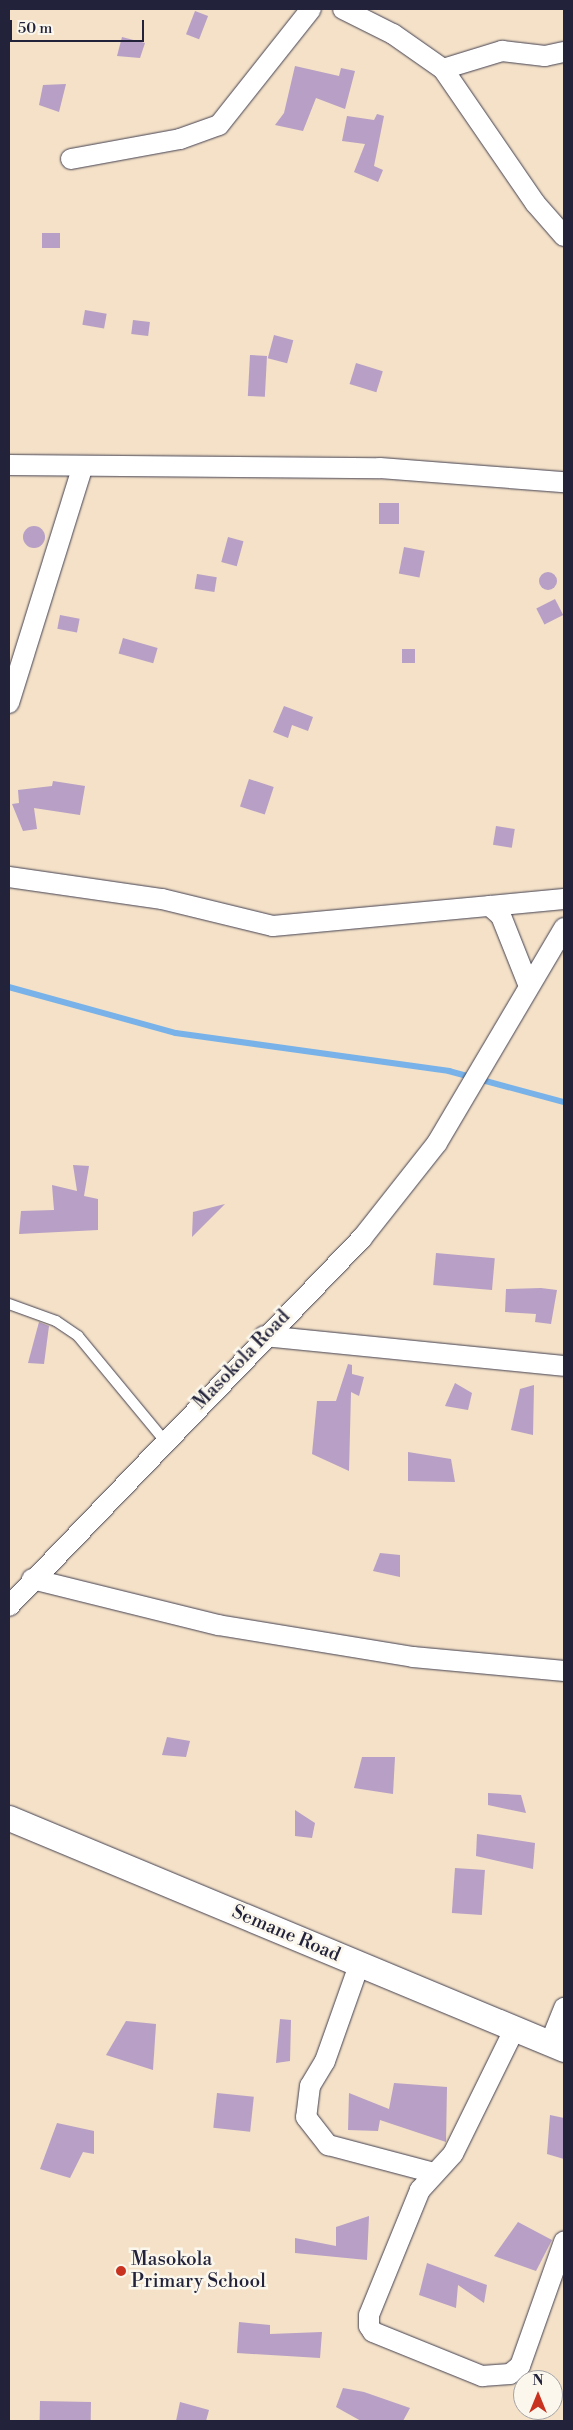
<!DOCTYPE html>
<html>
<head>
<meta charset="utf-8">
<style>
  body { margin:0 }
  #map { position:relative; width:573px; height:2430px; overflow:hidden; background:#f4e1c7; font-family:"Libre Bodoni",serif }
  div>[style] { position:absolute }
  [style*='--x'] { left:calc(var(--x)*1px); top:calc(var(--y)*1px); width:calc(var(--w)*1px); rotate:calc(var(--a)*1deg) }
  .stream>* { height:5.5px; margin:-2.75px; padding:0 2.75px; transform-origin:2.75px; border-radius:2.75px; background:#78b2e9 }
  .building>* { inset:0; background:#b79fc5; transform-origin:0 0 }
  .round { border-radius:50% }
  .roads { filter:drop-shadow(0 0 1px #423f50) drop-shadow(0 0 1px #423f50) }
  .service>* { height:10px; margin:-5px; padding:0 5px; transform-origin:5px; border-radius:5px; background:#fff }
  .minor>* { height:20px; margin:-10px; padding:0 10px; transform-origin:10px; border-radius:10px; background:#fff }
  .tertiary>* { height:25px; margin:-12.5px; padding:0 12.5px; transform-origin:12.5px; border-radius:12.5px; background:#fff }
  .dots>* { width:14px; height:14px; translate:-50% -50%; box-sizing:border-box; border:2px solid #fbf7ec; border-radius:50% }
  span { translate:-50% -50%; white-space:nowrap; text-align:center; line-height:1.15; -webkit-text-stroke:5px #fbf7ec; paint-order:stroke }
  .street-label { font-size:19px; color:#22223b }
  .poi-label { font-size:19px; color:#22223b }
  .left { translate:0 -50%; text-align:left }
  .frame { position:absolute; inset:0; border:10px solid #22223b; pointer-events:none }
  .north { position:absolute; left:513px; top:2370px; width:50px; height:50px; box-sizing:border-box; background:#fbf7ec; border:1px solid #a4a2a5; border-radius:50%; rotate:0deg; font-size:14px; font-weight:700; line-height:20px; text-align:center; color:#22223b }
  .north::after { content:''; display:block; margin:auto; width:18px; height:22px; background:#c8321e; clip-path:polygon(50% 0,100% 100%,50% 72%,0 100%) }
  .scale { position:absolute; left:10px; top:20px; width:134px; height:22px; box-sizing:border-box; border:2px solid #22223b; border-top:0; padding-left:6px; font-size:15px; line-height:18px; white-space:nowrap; color:#22223b; -webkit-text-stroke:4px #fbf7ec; paint-order:stroke }
</style>
</head>
<body>
<div id="map">
  <div class="stream">
    <div style="--x:9;--y:987;--w:173;--a:15.4"></div>
    <div style="--x:176;--y:1033;--w:276;--a:7.9"></div>
    <div style="--x:449;--y:1071;--w:119;--a:15.1"></div>
  </div>
  <div class="building">
    <div style="left:195px;top:11px;width:14px;height:25px;rotate:21deg"></div>
    <div style="clip-path:polygon(122px 37px,145px 43px,140px 58px,117px 56px)"></div>
    <div style="clip-path:polygon(295px 66px,339px 76px,341px 68px,355px 71px,345px 109px,316px 98px,303px 131px,275px 125px,284px 113px)"></div>
    <div style="clip-path:polygon(66px 84px,59px 112px,39px 105px,43px 85px)"></div>
    <div style="clip-path:polygon(377px 114px,384px 116px,374px 166px,383px 170px,378px 182px,354px 172px,365px 144px,342px 141px,347px 116px,374px 120px)"></div>
    <div style="left:42px;top:233px;width:18px;height:15px"></div>
    <div style="left:85px;top:310px;width:22px;height:15px;rotate:10deg"></div>
    <div style="left:133px;top:320px;width:17px;height:14px;rotate:7deg"></div>
    <div style="left:274px;top:335px;width:20px;height:24px;rotate:15deg"></div>
    <div style="left:250px;top:355px;width:17px;height:41px;rotate:3deg"></div>
    <div style="left:356px;top:363px;width:28px;height:22px;rotate:17deg"></div>
    <div style="left:379px;top:503px;width:20px;height:21px"></div>
    <div class="round" style="left:23px;top:526px;width:22px;height:22px"></div>
    <div style="left:228px;top:537px;width:16px;height:26px;rotate:15deg"></div>
    <div style="left:404px;top:547px;width:21px;height:27px;rotate:11deg"></div>
    <div class="round" style="left:539px;top:572px;width:18px;height:18px"></div>
    <div style="left:197px;top:574px;width:20px;height:15px;rotate:9deg"></div>
    <div style="left:555px;top:599px;width:18px;height:21px;rotate:63deg"></div>
    <div style="left:60px;top:615px;width:20px;height:14px;rotate:11deg"></div>
    <div style="left:123px;top:638px;width:36px;height:16px;rotate:16deg"></div>
    <div style="left:402px;top:649px;width:13px;height:14px"></div>
    <div style="clip-path:polygon(284px 706px,313px 717px,308px 731px,292px 725px,288px 738px,273px 732px)"></div>
    <div style="left:249px;top:779px;width:26px;height:29px;rotate:18deg"></div>
    <div style="clip-path:polygon(53px 781px,85px 786px,80px 815px,34px 808px,37px 829px,23px 831px,12px 804px,19px 803px,18px 790px,52px 786px)"></div>
    <div style="left:496px;top:826px;width:19px;height:19px;rotate:9deg"></div>
    <div style="clip-path:polygon(73px 1165px,89px 1166px,84px 1196px,98px 1199px,98px 1230px,19px 1234px,21px 1211px,54px 1210px,52px 1185px,77px 1191px)"></div>
    <div style="clip-path:polygon(225px 1204px,192px 1237px,193px 1212px)"></div>
    <div style="left:436px;top:1253px;width:59px;height:32px;rotate:5deg"></div>
    <div style="clip-path:polygon(541px 1288px,557px 1290px,551px 1324px,535px 1322px,536px 1314px,505px 1312px,506px 1289px)"></div>
    <div style="clip-path:polygon(39px 1322px,49px 1326px,44px 1364px,28px 1363px)"></div>
    <div style="clip-path:polygon(348px 1364px,352px 1365px,352px 1374px,364px 1377px,359px 1396px,351px 1392px,349px 1471px,312px 1454px,317px 1401px,336px 1401px)"></div>
    <div style="clip-path:polygon(455px 1383px,472px 1393px,468px 1410px,445px 1406px)"></div>
    <div style="clip-path:polygon(534px 1385px,533px 1435px,511px 1430px,520px 1389px)"></div>
    <div style="clip-path:polygon(408px 1452px,451px 1459px,455px 1482px,408px 1481px)"></div>
    <div style="clip-path:polygon(380px 1553px,400px 1555px,400px 1577px,373px 1571px)"></div>
    <div style="clip-path:polygon(167px 1737px,190px 1741px,186px 1757px,162px 1755px)"></div>
    <div style="clip-path:polygon(362px 1757px,395px 1757px,393px 1794px,354px 1788px)"></div>
    <div style="clip-path:polygon(488px 1793px,521px 1795px,526px 1813px,488px 1805px)"></div>
    <div style="clip-path:polygon(295px 1810px,315px 1823px,312px 1838px,295px 1836px)"></div>
    <div style="clip-path:polygon(477px 1834px,535px 1843px,533px 1869px,476px 1856px)"></div>
    <div style="left:455px;top:1868px;width:30px;height:45px;rotate:4deg"></div>
    <div style="clip-path:polygon(280px 2019px,291px 2020px,290px 2061px,276px 2063px)"></div>
    <div style="clip-path:polygon(126px 2021px,156px 2024px,153px 2070px,106px 2055px)"></div>
    <div style="clip-path:polygon(394px 2083px,447px 2087px,446px 2142px,380px 2120px,378px 2131px,348px 2130px,349px 2093px,389px 2109px)"></div>
    <div style="left:217px;top:2093px;width:37px;height:35px;rotate:6deg"></div>
    <div style="clip-path:polygon(550px 2115px,564px 2118px,564px 2159px,547px 2154px)"></div>
    <div style="clip-path:polygon(57px 2123px,94px 2131px,94px 2154px,83px 2152px,70px 2178px,40px 2169px)"></div>
    <div style="clip-path:polygon(369px 2216px,367px 2260px,295px 2253px,295px 2238px,336px 2246px,336px 2227px)"></div>
    <div style="clip-path:polygon(518px 2222px,552px 2240px,536px 2271px,494px 2256px)"></div>
    <div style="clip-path:polygon(427px 2263px,487px 2285px,484px 2303px,458px 2285px,456px 2308px,419px 2295px)"></div>
    <div style="clip-path:polygon(239px 2322px,270px 2325px,270px 2334px,322px 2332px,320px 2358px,237px 2353px)"></div>
    <div style="clip-path:polygon(343px 2388px,364px 2392px,410px 2408px,403px 2421px,361px 2421px,336px 2407px)"></div>
    <div style="left:40px;top:2401px;width:51px;height:20px;rotate:1deg"></div>
    <div style="clip-path:polygon(180px 2402px,209px 2410px,206px 2421px,176px 2421px)"></div>
  </div>
  <div class="roads">
    <div class="service">
      <div style="--x:9;--y:1304;--w:50;--a:19.9"></div>
      <div style="--x:56;--y:1321;--w:27;--a:34"></div>
      <div style="--x:78;--y:1336;--w:135;--a:50.4"></div>
    </div>
    <div class="minor">
      <div style="--x:343;--y:9;--w:56;--a:26.6"></div>
      <div style="--x:393;--y:34;--w:61;--a:35"></div>
      <div style="--x:443;--y:69;--w:163;--a:55.5"></div>
      <div style="--x:535;--y:203;--w:44;--a:48.7"></div>
      <div style="--x:443;--y:69;--w:62;--a:-17"></div>
      <div style="--x:502;--y:51;--w:43;--a:6.6"></div>
      <div style="--x:545;--y:56;--w:19;--a:-12"></div>
      <div style="--x:71;--y:159;--w:111;--a:-10.4"></div>
      <div style="--x:180;--y:139;--w:41;--a:-19.7"></div>
      <div style="--x:219;--y:125;--w:148;--a:-51.6"></div>
      <div style="--x:9;--y:465;--w:371;--a:0.5"></div>
      <div style="--x:380;--y:468;--w:185;--a:4.4"></div>
      <div style="--x:9;--y:703;--w:246;--a:-72.7"></div>
      <div style="--x:9;--y:877;--w:155;--a:8.2"></div>
      <div style="--x:162;--y:899;--w:114;--a:13.7"></div>
      <div style="--x:273;--y:926;--w:218;--a:-5.3"></div>
      <div style="--x:490;--y:906;--w:15;--a:42"></div>
      <div style="--x:501;--y:916;--w:73;--a:68.3"></div>
      <div style="--x:490;--y:906;--w:74;--a:-5.4"></div>
      <div style="--x:264;--y:1336;--w:301;--a:5.7"></div>
      <div style="--x:32;--y:1579;--w:192;--a:13.9"></div>
      <div style="--x:218;--y:1625;--w:198;--a:9.3"></div>
      <div style="--x:413;--y:1657;--w:152;--a:5.3"></div>
      <div style="--x:9;--y:1606;--w:510;--a:-46.19"></div>
      <div style="--x:362;--y:1238;--w:121;--a:-51.7"></div>
      <div style="--x:437;--y:1143;--w:250;--a:-59.4"></div>
      <div style="--x:359;--y:1965;--w:102;--a:109.5"></div>
      <div style="--x:325;--y:2061;--w:29;--a:121"></div>
      <div style="--x:310;--y:2086;--w:31;--a:97"></div>
      <div style="--x:306;--y:2117;--w:36;--a:52"></div>
      <div style="--x:328;--y:2145;--w:110;--a:14.8"></div>
      <div style="--x:515;--y:2028;--w:140;--a:116.2"></div>
      <div style="--x:453;--y:2154;--w:49;--a:132.5"></div>
      <div style="--x:420;--y:2190;--w:135;--a:112.2"></div>
      <div style="--x:369;--y:2315;--w:11;--a:90"></div>
      <div style="--x:369;--y:2326;--w:7;--a:56"></div>
      <div style="--x:373;--y:2332;--w:118;--a:22"></div>
      <div style="--x:482;--y:2376;--w:28;--a:-4"></div>
      <div style="--x:510;--y:2374;--w:13;--a:-39"></div>
      <div style="--x:520;--y:2366;--w:132;--a:-70.5"></div>
      <div style="--x:550;--y:2043;--w:38;--a:-68"></div>
    </div>
    <div class="tertiary">
      <div style="--x:9;--y:1818;--w:601;--a:22.6"></div>
    </div>
  </div>
  <div class="dots">
    <div style="left:121px;top:2271px;background:#c8321e"></div>
  </div>
  <div class="street-label">
    <span style="left:242px;top:1360px;rotate:-46deg">Masokola Road</span>
    <span style="left:286px;top:1934px;rotate:23deg">Semane Road</span>
  </div>
  <div class="poi-label">
    <span class="left" style="left:131px;top:2271px">Masokola<br>Primary School</span>
  </div>
  <div class="frame"></div>
  <div class="north">N</div>
  <div class="scale">50 m</div>
</div>
</body>
</html>
